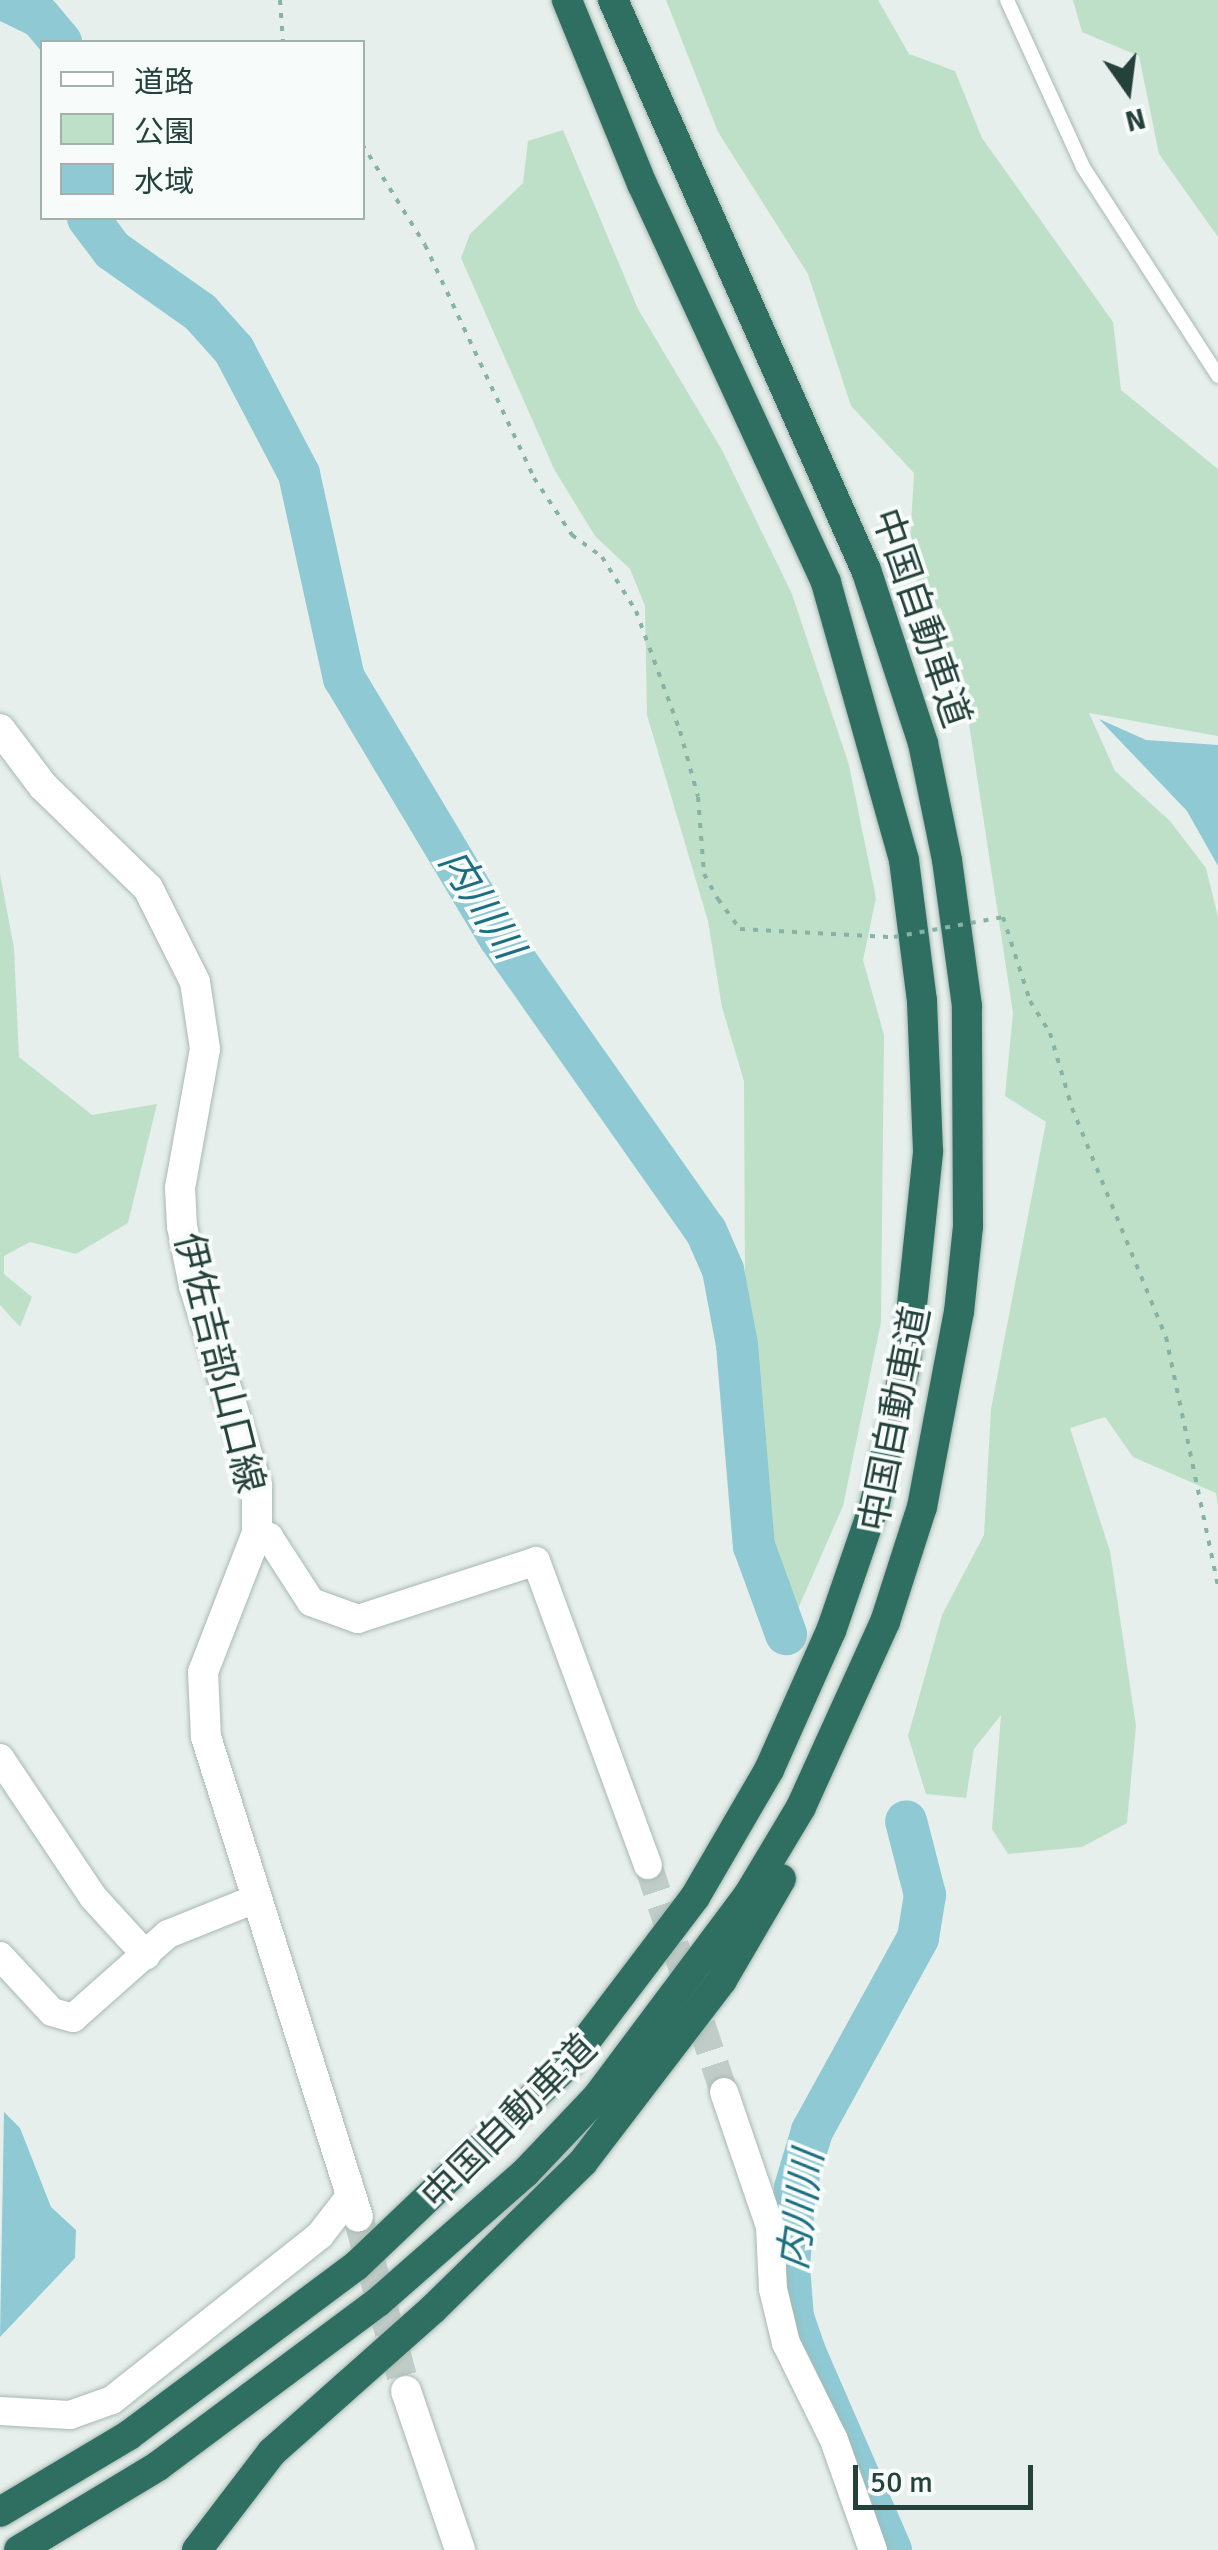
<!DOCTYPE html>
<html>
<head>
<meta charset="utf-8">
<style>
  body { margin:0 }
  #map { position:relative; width:1218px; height:2550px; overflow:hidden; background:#e6efeb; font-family:Signika,"Noto Sans JP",sans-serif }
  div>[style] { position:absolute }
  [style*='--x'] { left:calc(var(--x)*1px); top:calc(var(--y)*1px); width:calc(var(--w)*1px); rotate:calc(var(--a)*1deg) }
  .green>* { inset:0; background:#bfe0c8 }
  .water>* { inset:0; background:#8ec9d4 }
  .river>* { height:42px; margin:-21px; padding:0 21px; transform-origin:21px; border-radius:21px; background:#8ec9d4 }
  .street-tunnel>* { height:28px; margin-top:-14px; transform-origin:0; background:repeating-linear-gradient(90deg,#bfccc8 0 28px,transparent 0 42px) }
  .secondary-tunnel>* { height:30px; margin-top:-15px; transform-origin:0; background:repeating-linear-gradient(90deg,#bfccc8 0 30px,transparent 0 45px) }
  .path>* { height:4px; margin-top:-2px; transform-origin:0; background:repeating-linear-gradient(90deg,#86b3a5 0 5px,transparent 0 13px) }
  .roads { filter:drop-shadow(0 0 2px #a8b8b2) drop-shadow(0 0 2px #a8b8b2) }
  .lane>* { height:14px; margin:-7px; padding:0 7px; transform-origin:7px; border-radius:7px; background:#fff }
  .street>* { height:28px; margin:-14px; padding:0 14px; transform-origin:14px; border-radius:14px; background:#fff }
  .secondary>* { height:30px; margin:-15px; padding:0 15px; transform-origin:15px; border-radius:15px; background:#fff }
  .highway>* { height:30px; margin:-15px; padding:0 15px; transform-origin:15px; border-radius:15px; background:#2f6f62 }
  .path-bridge>* { height:4px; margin-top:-2px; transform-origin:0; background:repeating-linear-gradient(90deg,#86b3a5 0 5px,transparent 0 13px) }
  span { translate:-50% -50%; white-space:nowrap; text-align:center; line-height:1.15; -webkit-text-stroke:8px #f7fbf9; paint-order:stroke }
  .street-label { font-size:38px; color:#24423a }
  .water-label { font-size:40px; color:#1c6f80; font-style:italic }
  .legend { position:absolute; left:40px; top:40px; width:325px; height:180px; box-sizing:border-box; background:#f7fbf9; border:2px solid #a3b1ad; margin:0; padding:12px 18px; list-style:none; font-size:30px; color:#24423a }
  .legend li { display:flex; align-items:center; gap:20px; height:50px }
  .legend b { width:50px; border:2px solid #a3b1ad }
  .north { position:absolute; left:1078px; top:40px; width:100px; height:100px; -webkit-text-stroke:8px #f7fbf9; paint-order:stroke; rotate:166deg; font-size:28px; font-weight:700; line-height:40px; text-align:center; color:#24423a }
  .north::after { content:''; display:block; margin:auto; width:35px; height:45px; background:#24423a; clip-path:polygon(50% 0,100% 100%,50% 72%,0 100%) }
  .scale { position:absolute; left:853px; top:2465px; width:180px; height:45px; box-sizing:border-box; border:5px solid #24423a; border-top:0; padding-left:12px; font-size:30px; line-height:35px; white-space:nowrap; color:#24423a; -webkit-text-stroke:8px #f7fbf9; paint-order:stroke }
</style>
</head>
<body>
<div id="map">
  <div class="green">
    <div style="clip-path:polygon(666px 0,878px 0,909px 54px,955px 71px,982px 138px,1113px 322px,1121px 390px,1218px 469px,1218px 736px,1089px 713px,1115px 771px,1170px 821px,1206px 868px,1218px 917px,1218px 1507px,1216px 1493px,1133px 1457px,1105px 1417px,1070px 1428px,1110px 1551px,1136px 1726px,1127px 1823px,1082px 1847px,1008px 1854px,992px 1829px,1001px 1715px,974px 1749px,966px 1798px,926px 1794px,908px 1736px,942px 1615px,984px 1535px,991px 1409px,1046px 1122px,1005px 1096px,1013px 1013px,969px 724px,909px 560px,914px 473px,851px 406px,808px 274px,718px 132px)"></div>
    <div style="clip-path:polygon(1073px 0,1218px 0,1218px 237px,1159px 154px,1139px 56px,1082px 32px)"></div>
    <div style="clip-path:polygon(563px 130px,638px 309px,722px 450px,792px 594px,849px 765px,876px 898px,863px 960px,884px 1035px,881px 1322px,843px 1506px,797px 1611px,775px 1585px,765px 1511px,745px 1287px,744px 1081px,722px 1007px,708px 921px,647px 715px,645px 606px,630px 569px,595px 536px,554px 469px,461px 258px,470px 234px,523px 183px,528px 141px)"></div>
    <div style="clip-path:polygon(0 874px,14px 948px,19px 1057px,92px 1115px,157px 1104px,128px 1223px,76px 1254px,30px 1242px,4px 1256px,4px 1274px,32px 1297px,20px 1327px,0 1305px)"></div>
  </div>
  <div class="water">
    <div style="clip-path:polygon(1099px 719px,1146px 740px,1218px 745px,1218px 866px,1187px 811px)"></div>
    <div style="clip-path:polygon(4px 2112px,20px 2128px,51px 2207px,76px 2230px,75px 2258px,0 2337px)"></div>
  </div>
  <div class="river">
    <div style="--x:5;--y:0;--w:39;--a:26"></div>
    <div style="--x:40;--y:17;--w:33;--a:50"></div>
    <div style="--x:88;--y:218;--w:40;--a:53"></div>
    <div style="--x:112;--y:250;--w:108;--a:35.2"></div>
    <div style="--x:200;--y:312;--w:51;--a:48.2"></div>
    <div style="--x:234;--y:350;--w:140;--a:62.3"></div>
    <div style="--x:299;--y:474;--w:209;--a:77.6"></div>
    <div style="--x:344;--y:678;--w:302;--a:59.1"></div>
    <div style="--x:499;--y:937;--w:360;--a:54.9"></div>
    <div style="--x:706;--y:1231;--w:43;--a:66.4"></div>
    <div style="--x:723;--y:1270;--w:76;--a:79.4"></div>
    <div style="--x:737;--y:1345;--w:202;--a:85.2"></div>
    <div style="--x:754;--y:1546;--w:94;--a:70"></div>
    <div style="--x:891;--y:2550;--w:216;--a:-113.5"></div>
    <div style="--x:805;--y:2352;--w:36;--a:-109"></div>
    <div style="--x:793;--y:2318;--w:51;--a:-94.5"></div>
    <div style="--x:789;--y:2267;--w:79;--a:-85.7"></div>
    <div style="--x:795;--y:2188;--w:59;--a:-73.4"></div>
    <div style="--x:812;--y:2131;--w:220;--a:-61.2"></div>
    <div style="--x:918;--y:1938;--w:44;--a:-80.8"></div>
    <div style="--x:925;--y:1895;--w:76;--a:-104.4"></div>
  </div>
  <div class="street-tunnel">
    <div style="--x:648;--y:1865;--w:239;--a:71.5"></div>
  </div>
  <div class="secondary-tunnel">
    <div style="--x:358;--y:2217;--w:180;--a:74.6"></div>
  </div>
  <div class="path">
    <div style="--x:280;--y:0;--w:42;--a:85.9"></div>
    <div style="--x:362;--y:144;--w:119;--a:58"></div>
    <div style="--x:425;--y:245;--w:257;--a:64.9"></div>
    <div style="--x:534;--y:478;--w:69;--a:56.3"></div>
    <div style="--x:572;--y:535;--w:37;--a:36"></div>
    <div style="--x:602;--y:557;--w:64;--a:57.8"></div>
    <div style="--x:636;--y:611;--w:128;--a:69.9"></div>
    <div style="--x:680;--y:731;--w:68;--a:74.7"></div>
    <div style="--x:698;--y:797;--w:77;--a:85.5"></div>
    <div style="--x:704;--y:874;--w:29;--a:61"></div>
    <div style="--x:718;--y:899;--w:37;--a:54"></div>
    <div style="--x:740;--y:929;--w:149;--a:3.1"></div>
    <div style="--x:1003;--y:917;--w:88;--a:72.2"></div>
    <div style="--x:1030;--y:1001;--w:38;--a:58"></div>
    <div style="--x:1050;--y:1033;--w:78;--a:73.7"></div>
    <div style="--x:1072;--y:1108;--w:248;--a:67.7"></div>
    <div style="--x:1166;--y:1337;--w:254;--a:78.2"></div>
  </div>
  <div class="roads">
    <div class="lane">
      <div style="--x:1007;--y:0;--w:183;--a:65.5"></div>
      <div style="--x:1083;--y:167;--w:249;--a:57.1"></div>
    </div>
    <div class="street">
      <div style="--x:257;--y:1533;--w:13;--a:18"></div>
      <div style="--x:269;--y:1537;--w:77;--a:57.1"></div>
      <div style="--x:311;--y:1602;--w:50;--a:19.9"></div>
      <div style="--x:358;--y:1619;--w:187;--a:-18"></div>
      <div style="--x:536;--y:1561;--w:324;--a:69.8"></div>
      <div style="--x:0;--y:1758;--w:167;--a:56.2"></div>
      <div style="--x:93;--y:1897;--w:79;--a:47.6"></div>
      <div style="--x:0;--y:1956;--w:76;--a:47.1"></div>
      <div style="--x:52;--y:2012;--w:22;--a:16"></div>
      <div style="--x:73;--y:2018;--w:127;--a:-41.5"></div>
      <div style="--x:168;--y:1934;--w:94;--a:-21.9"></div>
      <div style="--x:724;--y:2092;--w:142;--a:71.1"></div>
      <div style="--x:770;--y:2226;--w:63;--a:87.3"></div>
      <div style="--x:773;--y:2289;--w:56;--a:76.5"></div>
      <div style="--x:786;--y:2343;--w:108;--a:63.7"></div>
      <div style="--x:834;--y:2440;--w:117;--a:70.5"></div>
      <div style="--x:0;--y:2411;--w:70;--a:3.3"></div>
      <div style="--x:70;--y:2415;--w:45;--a:-19.7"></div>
      <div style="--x:112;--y:2400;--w:265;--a:-38.4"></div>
      <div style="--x:320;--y:2235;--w:51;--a:-52.2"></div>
    </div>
    <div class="secondary">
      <div style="--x:0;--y:729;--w:71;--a:53"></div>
      <div style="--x:43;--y:786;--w:146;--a:44.2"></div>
      <div style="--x:148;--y:888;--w:105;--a:63.4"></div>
      <div style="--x:195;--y:982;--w:68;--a:81.5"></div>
      <div style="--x:205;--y:1049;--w:141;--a:100.2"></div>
      <div style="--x:180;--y:1188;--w:38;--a:87"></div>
      <div style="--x:182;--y:1226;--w:61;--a:78.7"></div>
      <div style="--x:194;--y:1286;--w:210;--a:72.5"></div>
      <div style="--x:257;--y:1486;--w:47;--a:90"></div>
      <div style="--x:257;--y:1533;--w:149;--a:111.2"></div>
      <div style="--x:203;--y:1672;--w:65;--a:87.4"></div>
      <div style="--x:206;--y:1737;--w:503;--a:72.43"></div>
      <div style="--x:406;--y:2391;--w:168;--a:71.2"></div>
    </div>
    <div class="highway">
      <div style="--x:0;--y:2512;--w:150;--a:-30.8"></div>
      <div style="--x:129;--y:2435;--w:283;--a:-36.7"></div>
      <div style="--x:356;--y:2266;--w:294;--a:-43.6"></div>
      <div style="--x:569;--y:2063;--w:208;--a:-52.8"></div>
      <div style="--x:695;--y:1897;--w:147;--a:-59.8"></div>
      <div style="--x:769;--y:1770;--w:152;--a:-66"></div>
      <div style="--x:831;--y:1631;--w:135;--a:-71"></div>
      <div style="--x:875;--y:1503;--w:144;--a:-77.6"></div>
      <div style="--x:906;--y:1362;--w:212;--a:-84"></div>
      <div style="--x:928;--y:1151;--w:150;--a:-92.3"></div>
      <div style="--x:922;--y:1001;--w:142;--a:-97.3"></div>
      <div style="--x:904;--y:860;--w:289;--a:-105.7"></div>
      <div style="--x:826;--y:582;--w:438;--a:-114.8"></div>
      <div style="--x:642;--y:184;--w:199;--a:-112.2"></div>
      <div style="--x:19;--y:2550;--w:162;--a:-31.1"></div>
      <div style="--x:158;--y:2466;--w:274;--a:-36.7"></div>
      <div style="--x:378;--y:2302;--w:196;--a:-41.3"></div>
      <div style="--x:525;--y:2173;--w:106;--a:-46.5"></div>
      <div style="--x:598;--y:2096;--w:252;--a:-53.2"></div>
      <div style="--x:749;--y:1894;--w:101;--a:-59.1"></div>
      <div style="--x:801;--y:1807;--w:203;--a:-65.6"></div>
      <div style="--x:885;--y:1622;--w:121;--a:-72.2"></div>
      <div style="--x:922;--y:1507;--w:198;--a:-79.3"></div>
      <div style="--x:959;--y:1312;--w:86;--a:-84"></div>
      <div style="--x:968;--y:1226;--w:220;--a:-90.3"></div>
      <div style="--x:967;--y:1006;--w:147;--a:-97.8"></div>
      <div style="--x:947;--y:860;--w:119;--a:-101.6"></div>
      <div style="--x:923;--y:743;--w:182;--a:-108.2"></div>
      <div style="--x:866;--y:570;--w:624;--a:-113.93"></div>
      <div style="--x:197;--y:2550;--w:123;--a:-52.6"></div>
      <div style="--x:272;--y:2452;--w:215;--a:-41.6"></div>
      <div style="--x:433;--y:2309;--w:210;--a:-44.4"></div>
      <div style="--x:583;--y:2162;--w:229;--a:-52.6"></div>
      <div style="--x:722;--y:1980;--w:117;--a:-59.7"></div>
    </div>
  </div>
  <div class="path-bridge">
    <div style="--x:894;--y:937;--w:111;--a:-10.4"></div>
  </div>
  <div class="street-label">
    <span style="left:921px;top:618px;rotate:71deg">中国自動車道</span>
    <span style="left:219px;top:1363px;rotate:76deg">伊佐吉部山口線</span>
    <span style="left:895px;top:1419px;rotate:-79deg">中国自動車道</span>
    <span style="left:509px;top:2122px;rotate:-45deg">中国自動車道</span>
  </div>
  <div class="water-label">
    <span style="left:481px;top:904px;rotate:58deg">内川川</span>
    <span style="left:801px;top:2210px;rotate:-82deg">内川川</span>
  </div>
  <ul class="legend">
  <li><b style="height:12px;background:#fff"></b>道路</li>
  <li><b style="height:28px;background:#bfe0c8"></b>公園</li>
  <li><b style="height:28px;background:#8ec9d4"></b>水域</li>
  </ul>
  <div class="north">N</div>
  <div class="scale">50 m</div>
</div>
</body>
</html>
